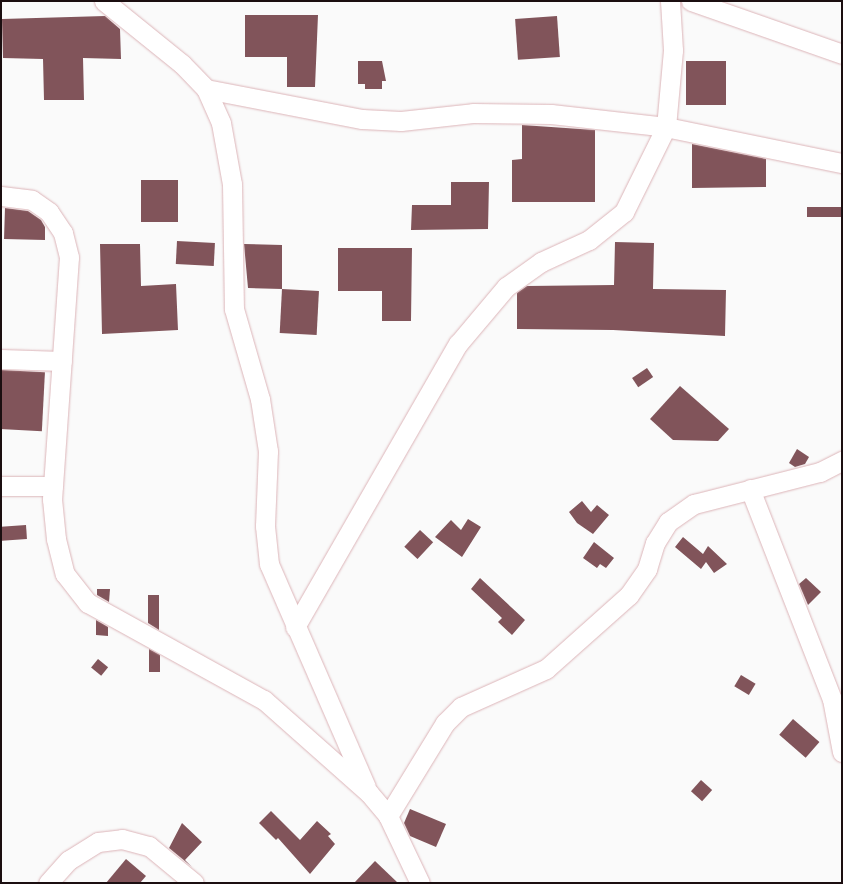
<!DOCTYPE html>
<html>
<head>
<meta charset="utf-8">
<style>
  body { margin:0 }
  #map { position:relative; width:843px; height:884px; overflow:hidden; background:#fafafa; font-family:"Nunito Sans",sans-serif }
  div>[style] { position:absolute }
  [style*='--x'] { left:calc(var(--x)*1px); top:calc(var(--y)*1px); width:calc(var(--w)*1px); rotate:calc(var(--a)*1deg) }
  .building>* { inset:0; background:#81545a; transform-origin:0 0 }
  .roads { filter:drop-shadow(0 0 1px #dcb4b8) drop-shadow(0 0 1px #dcb4b8) }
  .minor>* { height:19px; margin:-9.5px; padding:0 9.5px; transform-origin:9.5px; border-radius:9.5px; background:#fff }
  span { translate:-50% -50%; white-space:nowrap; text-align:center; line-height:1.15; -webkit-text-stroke:5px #fff; paint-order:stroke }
  .frame { position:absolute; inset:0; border:2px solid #1b0e10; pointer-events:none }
</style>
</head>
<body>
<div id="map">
  <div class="building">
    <div style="clip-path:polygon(245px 15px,318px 15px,315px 87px,287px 87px,287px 57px,245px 57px)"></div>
    <div style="clip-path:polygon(105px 16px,120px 29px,121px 59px,83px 58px,84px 100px,44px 100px,43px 59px,3px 58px,2px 19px)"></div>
    <div style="left:557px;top:16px;width:41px;height:42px;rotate:86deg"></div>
    <div style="clip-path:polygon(358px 61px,382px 61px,386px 81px,382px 81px,382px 89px,365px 89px,365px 84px,358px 84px)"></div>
    <div style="left:726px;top:61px;width:44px;height:40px;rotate:90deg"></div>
    <div style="clip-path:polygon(522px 125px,595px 130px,595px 202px,512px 202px,512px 160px,522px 159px)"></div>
    <div style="clip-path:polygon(692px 144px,766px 159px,766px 187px,692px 188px)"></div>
    <div style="left:141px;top:180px;width:37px;height:42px"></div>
    <div style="clip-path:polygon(451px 182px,489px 182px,488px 229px,411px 230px,412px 205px,451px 205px)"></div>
    <div style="left:842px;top:207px;width:10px;height:35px;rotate:90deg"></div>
    <div style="clip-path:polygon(5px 208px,28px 211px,41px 220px,45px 227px,45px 240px,4px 239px)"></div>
    <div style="left:177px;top:241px;width:38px;height:23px;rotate:3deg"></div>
    <div style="clip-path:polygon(615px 242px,654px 243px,653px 289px,726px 290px,725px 336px,613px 330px,517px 329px,517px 293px,527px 286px,614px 285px)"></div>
    <div style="clip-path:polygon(100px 244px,140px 244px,141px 286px,176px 284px,178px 330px,102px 334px)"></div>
    <div style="clip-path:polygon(244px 244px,282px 245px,282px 289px,248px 288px)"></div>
    <div style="clip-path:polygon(338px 248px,412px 248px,411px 321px,382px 321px,382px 291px,338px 291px)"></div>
    <div style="left:282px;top:289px;width:37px;height:44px;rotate:3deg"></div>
    <div style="left:647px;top:368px;width:11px;height:18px;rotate:56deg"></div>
    <div style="left:1px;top:370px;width:44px;height:59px;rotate:3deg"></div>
    <div style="clip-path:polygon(680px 386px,729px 429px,718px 441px,673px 440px,650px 419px)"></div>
    <div style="clip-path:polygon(797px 449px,809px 457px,805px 464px,795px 467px,789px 463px)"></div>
    <div style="clip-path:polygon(582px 501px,591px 512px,597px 505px,609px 515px,593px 534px,577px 523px,569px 512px)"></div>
    <div style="clip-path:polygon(468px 519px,481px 527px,462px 557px,435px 537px,451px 520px,461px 530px)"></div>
    <div style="left:26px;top:525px;width:14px;height:25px;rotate:86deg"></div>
    <div style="left:420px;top:530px;width:18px;height:23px;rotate:43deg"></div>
    <div style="clip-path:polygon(683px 537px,703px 554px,708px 546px,727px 564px,714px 573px,706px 562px,701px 569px,675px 547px)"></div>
    <div style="clip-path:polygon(594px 542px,614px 558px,606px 568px,600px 564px,597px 568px,583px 558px)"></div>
    <div style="clip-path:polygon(480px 578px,525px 620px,512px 635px,498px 622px,502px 618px,471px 589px)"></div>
    <div style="clip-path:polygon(806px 578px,821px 592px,808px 605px,799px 584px)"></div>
    <div style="clip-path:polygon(97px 589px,110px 589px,109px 602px,97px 595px)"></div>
    <div style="clip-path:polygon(148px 595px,159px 595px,159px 630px,148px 623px)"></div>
    <div style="clip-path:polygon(96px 620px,108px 627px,108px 636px,96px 635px)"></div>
    <div style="clip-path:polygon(149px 649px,160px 655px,160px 672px,149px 672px)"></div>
    <div style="left:98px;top:659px;width:13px;height:11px;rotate:39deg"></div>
    <div style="left:741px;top:675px;width:17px;height:13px;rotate:31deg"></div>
    <div style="left:793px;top:719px;width:35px;height:21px;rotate:41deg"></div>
    <div style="left:701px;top:780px;width:15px;height:15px;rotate:42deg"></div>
    <div style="clip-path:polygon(410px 809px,446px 824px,436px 847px,410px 836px,404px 823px)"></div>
    <div style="clip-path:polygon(271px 811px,300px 840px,317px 821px,331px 834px,328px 836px,335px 844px,310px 874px,278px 838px,276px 840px,259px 823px)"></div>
    <div style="clip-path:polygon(182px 823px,202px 842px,185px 860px,192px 867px,169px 848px)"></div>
    <div style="clip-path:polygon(126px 859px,146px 876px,140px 883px,106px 883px)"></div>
    <div style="clip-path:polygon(375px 861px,398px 883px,354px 883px)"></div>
  </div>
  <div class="roads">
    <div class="minor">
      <div style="--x:104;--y:1;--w:100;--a:38.9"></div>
      <div style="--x:182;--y:64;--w:35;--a:46"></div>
      <div style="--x:206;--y:89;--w:37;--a:66"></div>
      <div style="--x:221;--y:123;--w:62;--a:79.8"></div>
      <div style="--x:232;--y:184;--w:125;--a:89.1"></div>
      <div style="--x:234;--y:309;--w:94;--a:73.9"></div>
      <div style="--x:260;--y:399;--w:53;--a:81.3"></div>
      <div style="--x:268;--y:451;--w:75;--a:92.3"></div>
      <div style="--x:265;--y:526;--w:38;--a:84"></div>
      <div style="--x:269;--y:564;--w:243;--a:66.5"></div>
      <div style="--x:691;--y:1;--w:160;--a:19.3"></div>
      <div style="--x:206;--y:89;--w:159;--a:10.9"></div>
      <div style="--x:362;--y:119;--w:39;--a:3"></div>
      <div style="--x:401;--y:121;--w:72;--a:-6.3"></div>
      <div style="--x:473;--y:113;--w:78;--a:0.7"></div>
      <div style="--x:551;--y:114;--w:116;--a:6.4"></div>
      <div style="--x:666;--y:127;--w:180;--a:11.6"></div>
      <div style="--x:1;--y:196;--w:31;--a:7"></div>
      <div style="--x:32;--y:200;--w:21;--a:35"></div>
      <div style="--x:49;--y:212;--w:25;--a:56"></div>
      <div style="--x:63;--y:233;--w:25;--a:76"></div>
      <div style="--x:69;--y:257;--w:243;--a:94"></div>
      <div style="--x:52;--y:499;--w:40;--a:84.3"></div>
      <div style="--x:56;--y:539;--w:36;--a:76"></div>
      <div style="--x:65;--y:574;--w:37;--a:52"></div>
      <div style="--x:88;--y:603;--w:201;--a:28.9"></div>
      <div style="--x:264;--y:700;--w:140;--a:41.5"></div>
      <div style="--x:369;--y:793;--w:30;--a:50"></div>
      <div style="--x:388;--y:816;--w:74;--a:64.5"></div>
      <div style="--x:1;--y:359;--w:61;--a:1.9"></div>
      <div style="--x:1;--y:486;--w:52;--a:0"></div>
      <div style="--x:750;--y:489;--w:225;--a:68.7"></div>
      <div style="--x:832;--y:699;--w:54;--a:79.3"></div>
      <div style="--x:295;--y:627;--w:327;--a:-60.1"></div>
      <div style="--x:458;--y:344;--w:75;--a:-49.9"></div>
      <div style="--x:506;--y:287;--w:43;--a:-35.5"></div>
      <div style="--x:541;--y:262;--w:53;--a:-24.6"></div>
      <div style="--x:589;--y:240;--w:45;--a:-38.7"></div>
      <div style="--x:624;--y:212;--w:95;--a:-63.7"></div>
      <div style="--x:666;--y:127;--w:77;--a:-84.8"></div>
      <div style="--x:673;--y:50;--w:49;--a:-93.5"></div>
      <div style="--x:388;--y:816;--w:109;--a:-58.5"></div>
      <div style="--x:445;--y:723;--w:23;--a:-45"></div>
      <div style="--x:461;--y:707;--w:93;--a:-24.1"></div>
      <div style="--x:546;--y:669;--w:111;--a:-41.7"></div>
      <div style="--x:629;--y:595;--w:32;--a:-55"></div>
      <div style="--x:647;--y:569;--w:27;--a:-73"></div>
      <div style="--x:655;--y:543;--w:25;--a:-58"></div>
      <div style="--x:668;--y:522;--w:32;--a:-35"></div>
      <div style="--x:694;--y:504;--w:130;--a:-14.3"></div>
      <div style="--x:820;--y:472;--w:25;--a:-27"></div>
      <div style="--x:48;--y:883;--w:31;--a:-48"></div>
      <div style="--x:69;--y:860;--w:34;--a:-32"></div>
      <div style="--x:98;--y:842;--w:24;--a:-7"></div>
      <div style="--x:122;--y:839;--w:28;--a:15"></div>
      <div style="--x:149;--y:846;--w:58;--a:39.4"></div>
    </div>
  </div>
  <div class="frame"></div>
</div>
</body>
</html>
